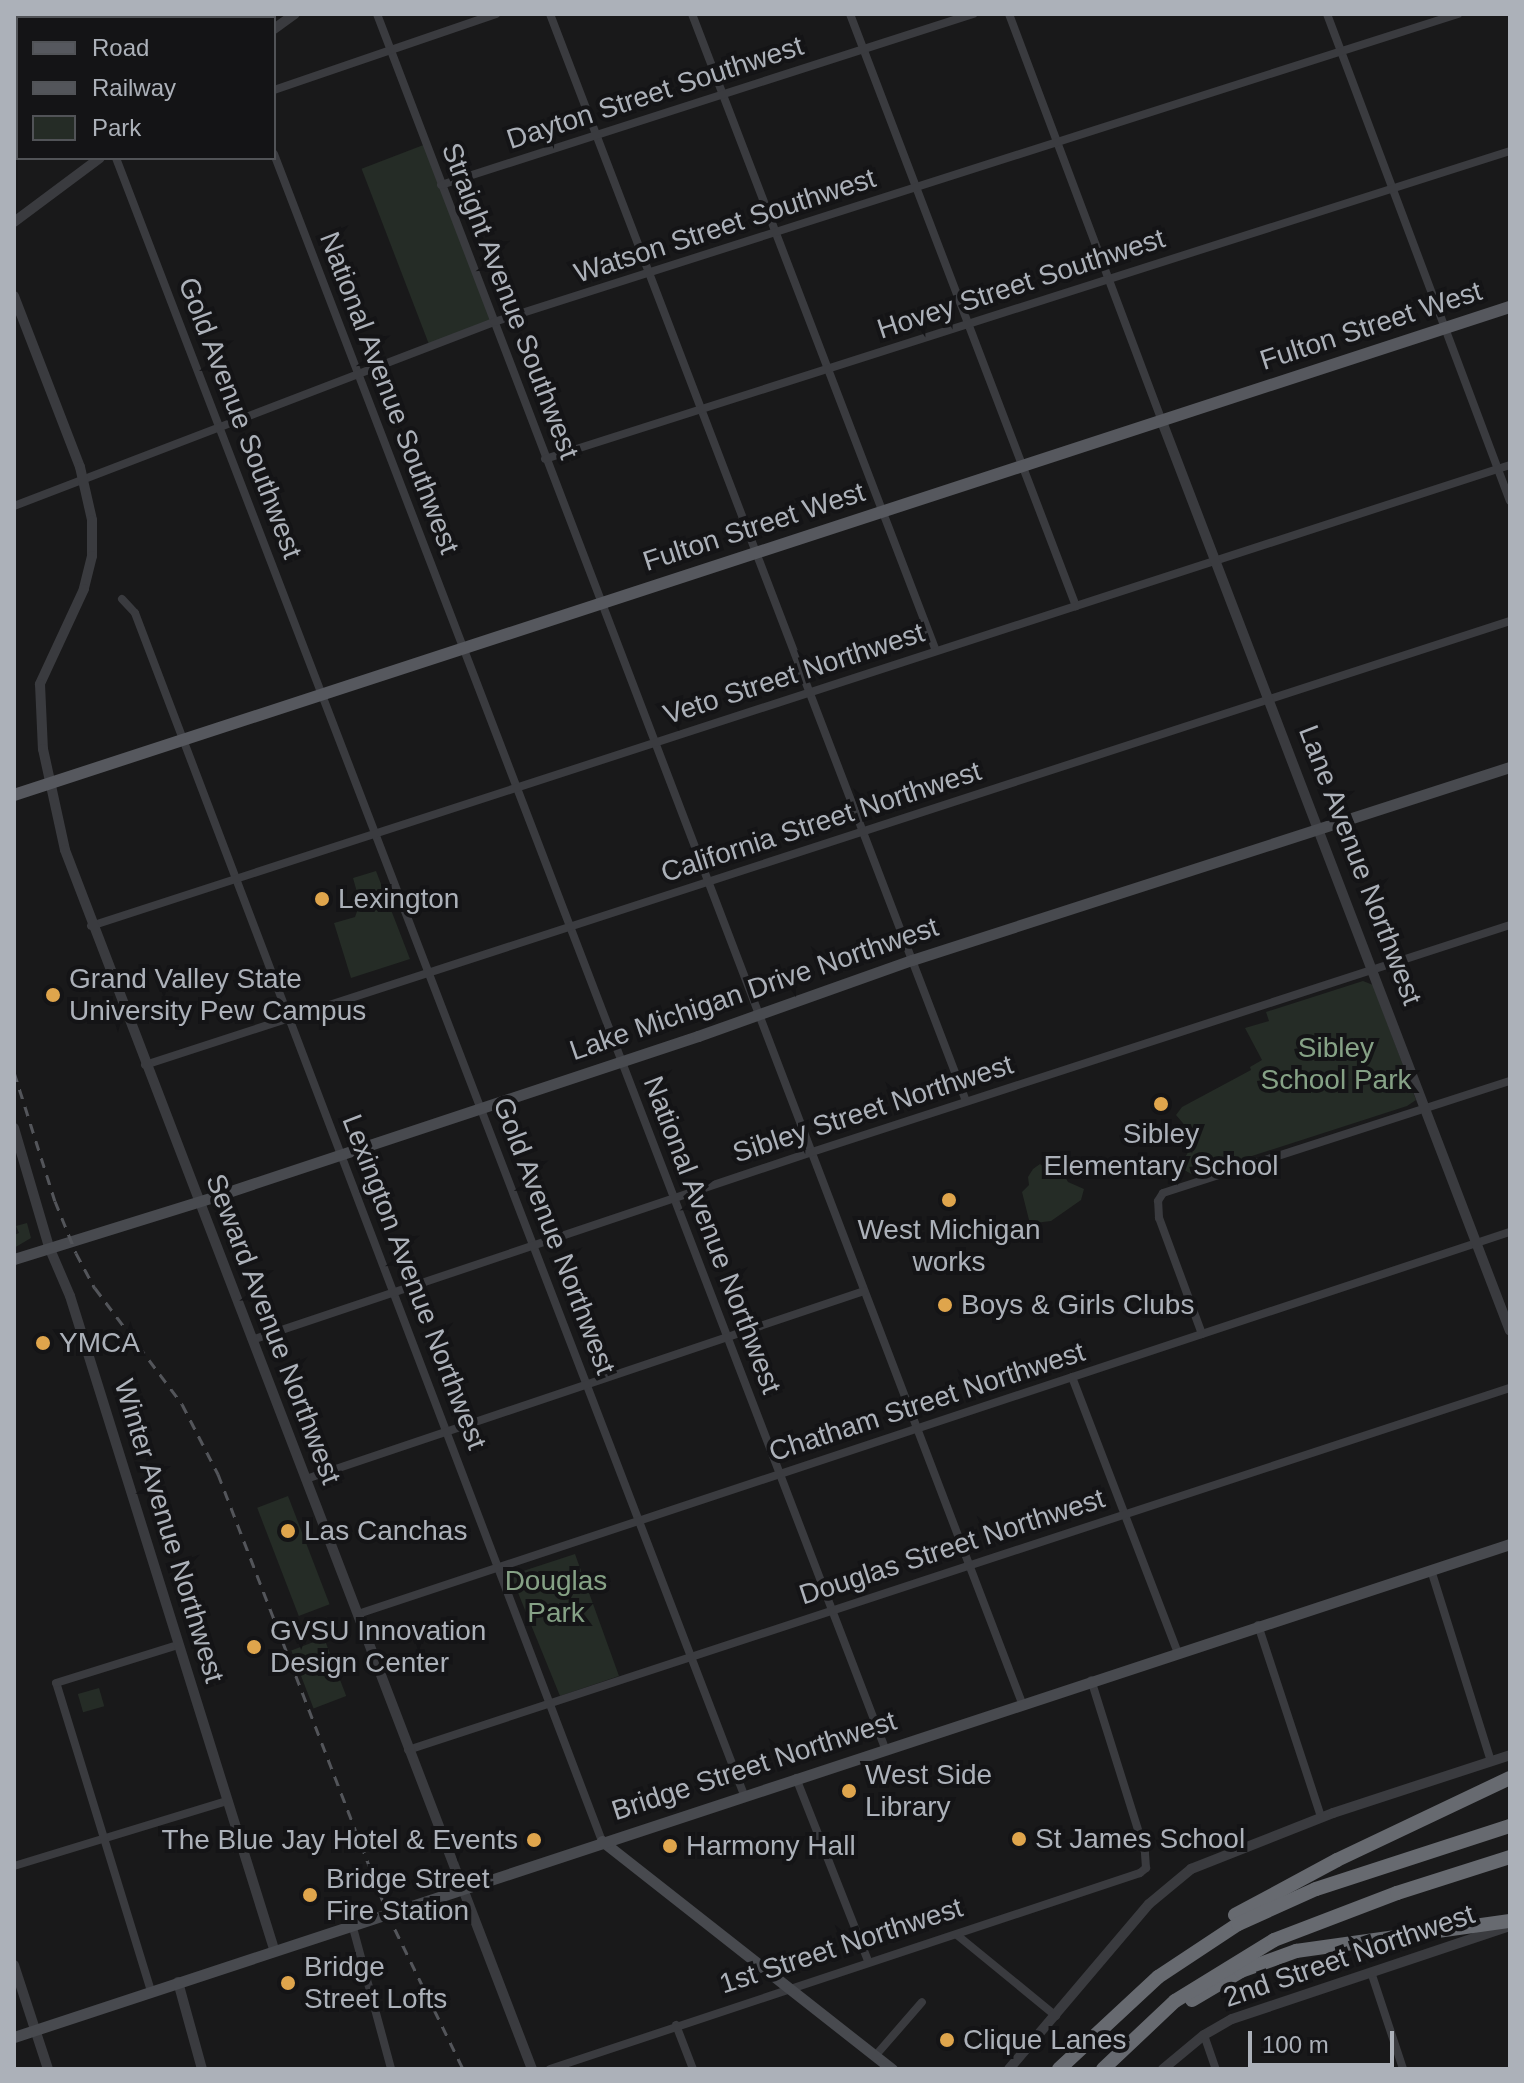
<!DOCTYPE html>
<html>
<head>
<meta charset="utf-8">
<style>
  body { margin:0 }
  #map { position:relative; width:1524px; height:2083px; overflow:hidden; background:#19191a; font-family:Helvetica,sans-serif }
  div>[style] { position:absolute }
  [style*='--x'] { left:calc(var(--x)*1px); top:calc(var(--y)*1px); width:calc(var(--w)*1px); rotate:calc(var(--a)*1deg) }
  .green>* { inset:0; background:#252c26; transform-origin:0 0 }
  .minor>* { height:8px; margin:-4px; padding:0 4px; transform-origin:4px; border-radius:4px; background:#3a3b3f }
  .tertiary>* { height:10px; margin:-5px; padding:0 5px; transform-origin:5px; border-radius:5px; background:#3a3b3f }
  .secondary>* { height:11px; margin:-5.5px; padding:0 5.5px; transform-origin:5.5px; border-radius:5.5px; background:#484a4f }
  .primary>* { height:12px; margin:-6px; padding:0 6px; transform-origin:6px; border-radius:6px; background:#56585e }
  .motorway>* { height:14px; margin:-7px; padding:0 7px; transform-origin:7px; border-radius:7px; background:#676a70 }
  .rail>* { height:3px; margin-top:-1.5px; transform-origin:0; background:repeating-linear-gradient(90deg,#53555a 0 10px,transparent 0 18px) }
  .dots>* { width:22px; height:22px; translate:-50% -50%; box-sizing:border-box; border:4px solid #141416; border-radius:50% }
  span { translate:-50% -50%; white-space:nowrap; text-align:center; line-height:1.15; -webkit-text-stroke:8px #141416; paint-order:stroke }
  .street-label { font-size:28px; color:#acb1b9 }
  .poi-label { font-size:28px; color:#acb1b9 }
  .left { translate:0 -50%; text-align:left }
  .right { translate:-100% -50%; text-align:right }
  .park-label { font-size:28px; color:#86a286 }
  .frame { position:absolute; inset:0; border:16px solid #acb1b9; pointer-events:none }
  .legend { position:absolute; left:16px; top:16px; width:260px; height:144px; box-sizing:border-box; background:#141416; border:2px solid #515357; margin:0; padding:10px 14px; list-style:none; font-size:24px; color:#acb1b9 }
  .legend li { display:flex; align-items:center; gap:16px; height:40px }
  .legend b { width:40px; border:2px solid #515357 }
  .scale { position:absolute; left:1248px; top:2031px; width:146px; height:36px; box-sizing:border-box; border:4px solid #acb1b9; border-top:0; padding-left:10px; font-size:24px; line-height:28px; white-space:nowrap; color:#acb1b9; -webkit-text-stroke:6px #141416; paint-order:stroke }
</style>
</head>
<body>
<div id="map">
  <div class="green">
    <div style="left:426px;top:144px;width:191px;height:69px;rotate:69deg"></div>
    <div style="clip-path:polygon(376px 871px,410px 959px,351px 978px,334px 923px,355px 917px,360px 903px,353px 878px)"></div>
    <div style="clip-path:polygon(1363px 981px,1373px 985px,1416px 1100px,1407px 1106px,1193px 1175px,1179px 1167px,1192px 1146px,1185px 1142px,1190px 1135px,1188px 1129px,1176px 1115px,1182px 1107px,1251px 1070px,1250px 1067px,1262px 1060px,1245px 1028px,1269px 1021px,1266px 1012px)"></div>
    <div style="clip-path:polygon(1040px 1164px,1048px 1170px,1059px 1166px,1068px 1182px,1084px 1189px,1081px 1200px,1051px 1221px,1035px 1223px,1029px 1220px,1022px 1192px,1029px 1185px,1028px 1177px,1033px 1169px)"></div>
    <div style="clip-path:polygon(27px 1223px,31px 1238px,14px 1248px,14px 1235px,19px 1233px,16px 1226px)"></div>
    <div style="left:288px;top:1496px;width:116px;height:33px;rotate:69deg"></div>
    <div style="clip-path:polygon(575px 1554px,619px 1676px,560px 1696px,512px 1578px,517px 1573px)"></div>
    <div style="left:324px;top:1638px;width:62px;height:35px;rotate:69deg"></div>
    <div style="left:99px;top:1688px;width:19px;height:22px;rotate:74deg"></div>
  </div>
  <div class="minor">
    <div style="--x:221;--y:14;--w:4;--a:63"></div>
    <div style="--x:377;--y:14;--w:1808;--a:69.1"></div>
    <div style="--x:550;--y:14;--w:1164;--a:69.06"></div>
    <div style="--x:692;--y:14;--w:682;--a:69.04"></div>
    <div style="--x:850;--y:14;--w:634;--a:69.11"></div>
    <div style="--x:1009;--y:14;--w:433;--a:69.4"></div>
    <div style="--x:1327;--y:14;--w:520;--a:69.41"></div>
    <div style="--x:274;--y:90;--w:235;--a:-18.9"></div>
    <div style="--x:274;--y:154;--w:1707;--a:69.03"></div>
    <div style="--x:116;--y:158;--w:1753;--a:69.01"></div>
    <div style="--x:441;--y:185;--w:559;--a:-17.82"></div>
    <div style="--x:545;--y:459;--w:1013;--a:-17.7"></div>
    <div style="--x:14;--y:506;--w:514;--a:-20.97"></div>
    <div style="--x:494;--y:322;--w:1012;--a:-17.72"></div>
    <div style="--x:122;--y:599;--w:19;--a:47"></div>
    <div style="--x:135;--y:613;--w:1314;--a:69.18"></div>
    <div style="--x:91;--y:926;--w:1492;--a:-18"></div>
    <div style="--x:145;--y:1065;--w:1435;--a:-18.02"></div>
    <div style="--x:1202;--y:1334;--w:124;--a:-110.3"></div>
    <div style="--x:1159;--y:1218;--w:17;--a:-93"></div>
    <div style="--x:1158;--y:1201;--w:9;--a:-58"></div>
    <div style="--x:1163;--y:1193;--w:365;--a:-17.9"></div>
    <div style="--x:252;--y:1340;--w:591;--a:-18.56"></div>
    <div style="--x:812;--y:1152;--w:734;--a:-18.02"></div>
    <div style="--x:1072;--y:1377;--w:293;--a:69"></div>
    <div style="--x:306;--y:1479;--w:589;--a:-18.62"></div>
    <div style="--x:1431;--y:1570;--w:201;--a:72.6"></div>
    <div style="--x:358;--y:1614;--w:1214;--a:-18.35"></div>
    <div style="--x:1258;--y:1625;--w:202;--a:71.8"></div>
    <div style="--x:408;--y:1750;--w:1160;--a:-18.19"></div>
    <div style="--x:796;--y:1778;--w:197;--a:68.5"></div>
    <div style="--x:14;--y:1866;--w:223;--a:-17"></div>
    <div style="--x:352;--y:1924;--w:150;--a:74.9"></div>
    <div style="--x:957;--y:1935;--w:128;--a:39.3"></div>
    <div style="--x:1371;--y:1972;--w:102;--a:71.7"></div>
    <div style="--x:151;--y:1991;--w:322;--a:-107.1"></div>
    <div style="--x:56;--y:1683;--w:128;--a:-17.3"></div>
    <div style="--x:676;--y:2025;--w:47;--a:68.9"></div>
    <div style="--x:1204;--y:2035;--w:36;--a:71"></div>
    <div style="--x:876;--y:2055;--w:70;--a:-49"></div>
    <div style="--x:550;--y:2069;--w:622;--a:-18.38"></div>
    <div style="--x:1140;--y:1873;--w:8;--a:-40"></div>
    <div style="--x:1146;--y:1868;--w:16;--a:-94"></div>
    <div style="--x:1145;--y:1852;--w:180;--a:-107.4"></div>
  </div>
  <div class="tertiary">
    <div style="--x:274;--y:29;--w:26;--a:-36"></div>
    <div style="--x:14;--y:222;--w:107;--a:-36.7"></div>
    <div style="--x:14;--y:296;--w:183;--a:68.9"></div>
    <div style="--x:80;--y:467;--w:54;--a:77.2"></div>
    <div style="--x:92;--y:520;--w:36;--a:90"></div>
    <div style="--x:92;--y:556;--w:34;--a:104"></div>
    <div style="--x:84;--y:589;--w:105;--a:114.9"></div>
    <div style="--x:40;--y:684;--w:65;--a:87.4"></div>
    <div style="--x:43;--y:749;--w:103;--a:77.7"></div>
    <div style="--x:65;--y:850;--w:1305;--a:69.04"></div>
    <div style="--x:1161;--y:419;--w:976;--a:69.06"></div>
    <div style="--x:14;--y:1128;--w:124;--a:73.6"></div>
    <div style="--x:49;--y:1247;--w:53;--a:66.8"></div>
    <div style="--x:70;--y:1296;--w:684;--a:72.65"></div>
    <div style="--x:14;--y:1965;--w:109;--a:71.9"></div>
    <div style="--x:178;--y:1982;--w:90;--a:74.6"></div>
    <div style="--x:1009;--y:2069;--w:216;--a:-49.7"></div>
    <div style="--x:1149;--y:1904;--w:55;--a:-39.8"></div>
    <div style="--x:1191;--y:1869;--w:153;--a:-21.5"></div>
    <div style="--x:1333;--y:1813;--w:186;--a:-18.1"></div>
    <div style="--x:1163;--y:2069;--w:53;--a:-39.7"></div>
    <div style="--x:1204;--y:2035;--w:32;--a:-30"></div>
    <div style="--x:1232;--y:2019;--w:293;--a:-18.5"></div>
  </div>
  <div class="secondary">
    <div style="--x:14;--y:1259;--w:208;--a:-17.3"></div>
    <div style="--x:213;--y:1197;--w:511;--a:-18.36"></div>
    <div style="--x:698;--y:1036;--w:227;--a:-19.6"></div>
    <div style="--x:912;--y:960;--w:628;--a:-17.89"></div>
    <div style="--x:602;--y:1841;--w:369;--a:38.2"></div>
    <div style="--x:14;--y:2037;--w:1575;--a:-18.24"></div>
  </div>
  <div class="primary">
    <div style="--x:14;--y:795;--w:1574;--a:-18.07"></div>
  </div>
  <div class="motorway">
    <div style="--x:1235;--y:1915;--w:116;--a:-28.3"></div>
    <div style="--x:1337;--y:1860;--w:191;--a:-25.4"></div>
    <div style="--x:1192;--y:2000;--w:57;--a:-30.6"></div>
    <div style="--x:1241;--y:1971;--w:59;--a:-20"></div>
    <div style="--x:1296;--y:1951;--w:216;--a:-8"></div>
    <div style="--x:1059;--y:2069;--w:135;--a:-42.9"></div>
    <div style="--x:1158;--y:1977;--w:96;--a:-33.5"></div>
    <div style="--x:1238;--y:1924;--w:85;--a:-24.2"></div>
    <div style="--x:1316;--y:1889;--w:204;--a:-18"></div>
    <div style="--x:1103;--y:2069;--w:99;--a:-43.4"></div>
    <div style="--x:1175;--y:2001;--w:116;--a:-31.6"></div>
    <div style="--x:1274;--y:1940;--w:132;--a:-20.9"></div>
    <div style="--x:1397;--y:1893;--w:119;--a:-17.7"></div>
  </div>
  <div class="rail">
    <div style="--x:14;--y:1072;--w:135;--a:72.4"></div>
    <div style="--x:55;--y:1201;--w:56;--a:68"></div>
    <div style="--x:76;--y:1253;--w:40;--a:62"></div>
    <div style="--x:95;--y:1288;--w:145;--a:53.1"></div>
    <div style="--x:182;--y:1404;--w:79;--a:62.8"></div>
    <div style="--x:218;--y:1474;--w:470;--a:68.9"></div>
    <div style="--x:387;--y:1913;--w:174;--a:64"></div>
  </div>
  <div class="dots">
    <div style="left:322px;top:899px;background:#dfa54c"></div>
    <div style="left:53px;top:995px;background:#dfa54c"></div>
    <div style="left:1161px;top:1104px;background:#dfa54c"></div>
    <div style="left:949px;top:1200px;background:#dfa54c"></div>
    <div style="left:945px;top:1305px;background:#dfa54c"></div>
    <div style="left:43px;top:1343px;background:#dfa54c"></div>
    <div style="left:288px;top:1531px;background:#dfa54c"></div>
    <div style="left:254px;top:1647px;background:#dfa54c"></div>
    <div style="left:849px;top:1791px;background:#dfa54c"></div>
    <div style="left:1019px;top:1839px;background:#dfa54c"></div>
    <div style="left:534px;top:1840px;background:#dfa54c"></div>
    <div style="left:670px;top:1846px;background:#dfa54c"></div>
    <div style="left:310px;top:1895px;background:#dfa54c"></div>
    <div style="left:288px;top:1983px;background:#dfa54c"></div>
    <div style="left:947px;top:2040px;background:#dfa54c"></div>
  </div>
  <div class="street-label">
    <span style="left:655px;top:93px;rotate:-18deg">Dayton Street Southwest</span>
    <span style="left:725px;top:226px;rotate:-18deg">Watson Street Southwest</span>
    <span style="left:1021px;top:284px;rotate:-18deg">Hovey Street Southwest</span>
    <span style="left:510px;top:301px;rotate:69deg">Straight Avenue Southwest</span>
    <span style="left:1371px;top:326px;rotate:-18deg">Fulton Street West</span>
    <span style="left:389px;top:393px;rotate:69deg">National Avenue Southwest</span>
    <span style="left:240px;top:418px;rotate:69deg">Gold Avenue Southwest</span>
    <span style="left:754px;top:527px;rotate:-18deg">Fulton Street West</span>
    <span style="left:794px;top:674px;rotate:-18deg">Veto Street Northwest</span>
    <span style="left:821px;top:822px;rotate:-18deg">California Street Northwest</span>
    <span style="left:1360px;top:865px;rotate:69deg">Lane Avenue Northwest</span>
    <span style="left:754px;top:989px;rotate:-19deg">Lake Michigan Drive Northwest</span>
    <span style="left:873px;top:1109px;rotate:-18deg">Sibley Street Northwest</span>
    <span style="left:712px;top:1235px;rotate:69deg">National Avenue Northwest</span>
    <span style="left:554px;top:1236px;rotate:69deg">Gold Avenue Northwest</span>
    <span style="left:414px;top:1282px;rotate:69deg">Lexington Avenue Northwest</span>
    <span style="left:273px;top:1329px;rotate:69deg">Seward Avenue Northwest</span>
    <span style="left:927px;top:1402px;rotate:-18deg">Chatham Street Northwest</span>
    <span style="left:169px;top:1531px;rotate:73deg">Winter Avenue Northwest</span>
    <span style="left:952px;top:1547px;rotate:-18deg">Douglas Street Northwest</span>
    <span style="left:754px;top:1766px;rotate:-18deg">Bridge Street Northwest</span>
    <span style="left:841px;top:1946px;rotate:-18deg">1st Street Northwest</span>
    <span style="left:1349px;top:1956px;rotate:-19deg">2nd Street Northwest</span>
  </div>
  <div class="poi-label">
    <span class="left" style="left:338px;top:899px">Lexington</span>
    <span class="left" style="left:69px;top:995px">Grand Valley State<br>University Pew Campus</span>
    <span style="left:1161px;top:1150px">Sibley<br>Elementary School</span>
    <span style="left:949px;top:1246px">West Michigan<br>works</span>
    <span class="left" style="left:961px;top:1305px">Boys &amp; Girls Clubs</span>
    <span class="left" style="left:59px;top:1343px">YMCA</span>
    <span class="left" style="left:304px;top:1531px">Las Canchas</span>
    <span class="left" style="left:270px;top:1647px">GVSU Innovation<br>Design Center</span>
    <span class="left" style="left:865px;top:1791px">West Side<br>Library</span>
    <span class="left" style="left:1035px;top:1839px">St James School</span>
    <span class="right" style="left:518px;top:1840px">The Blue Jay Hotel &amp; Events</span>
    <span class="left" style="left:686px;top:1846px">Harmony Hall</span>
    <span class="left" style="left:326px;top:1895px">Bridge Street<br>Fire Station</span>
    <span class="left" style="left:304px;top:1983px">Bridge<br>Street Lofts</span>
    <span class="left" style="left:963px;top:2040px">Clique Lanes</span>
  </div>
  <div class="park-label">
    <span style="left:1336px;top:1064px">Sibley<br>School Park</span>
    <span style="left:556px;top:1597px">Douglas<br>Park</span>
  </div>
  <div class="frame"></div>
  <ul class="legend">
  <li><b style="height:10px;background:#56585e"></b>Road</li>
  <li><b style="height:10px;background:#53555a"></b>Railway</li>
  <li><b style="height:22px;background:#252c26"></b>Park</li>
  </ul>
  <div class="scale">100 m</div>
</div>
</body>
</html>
